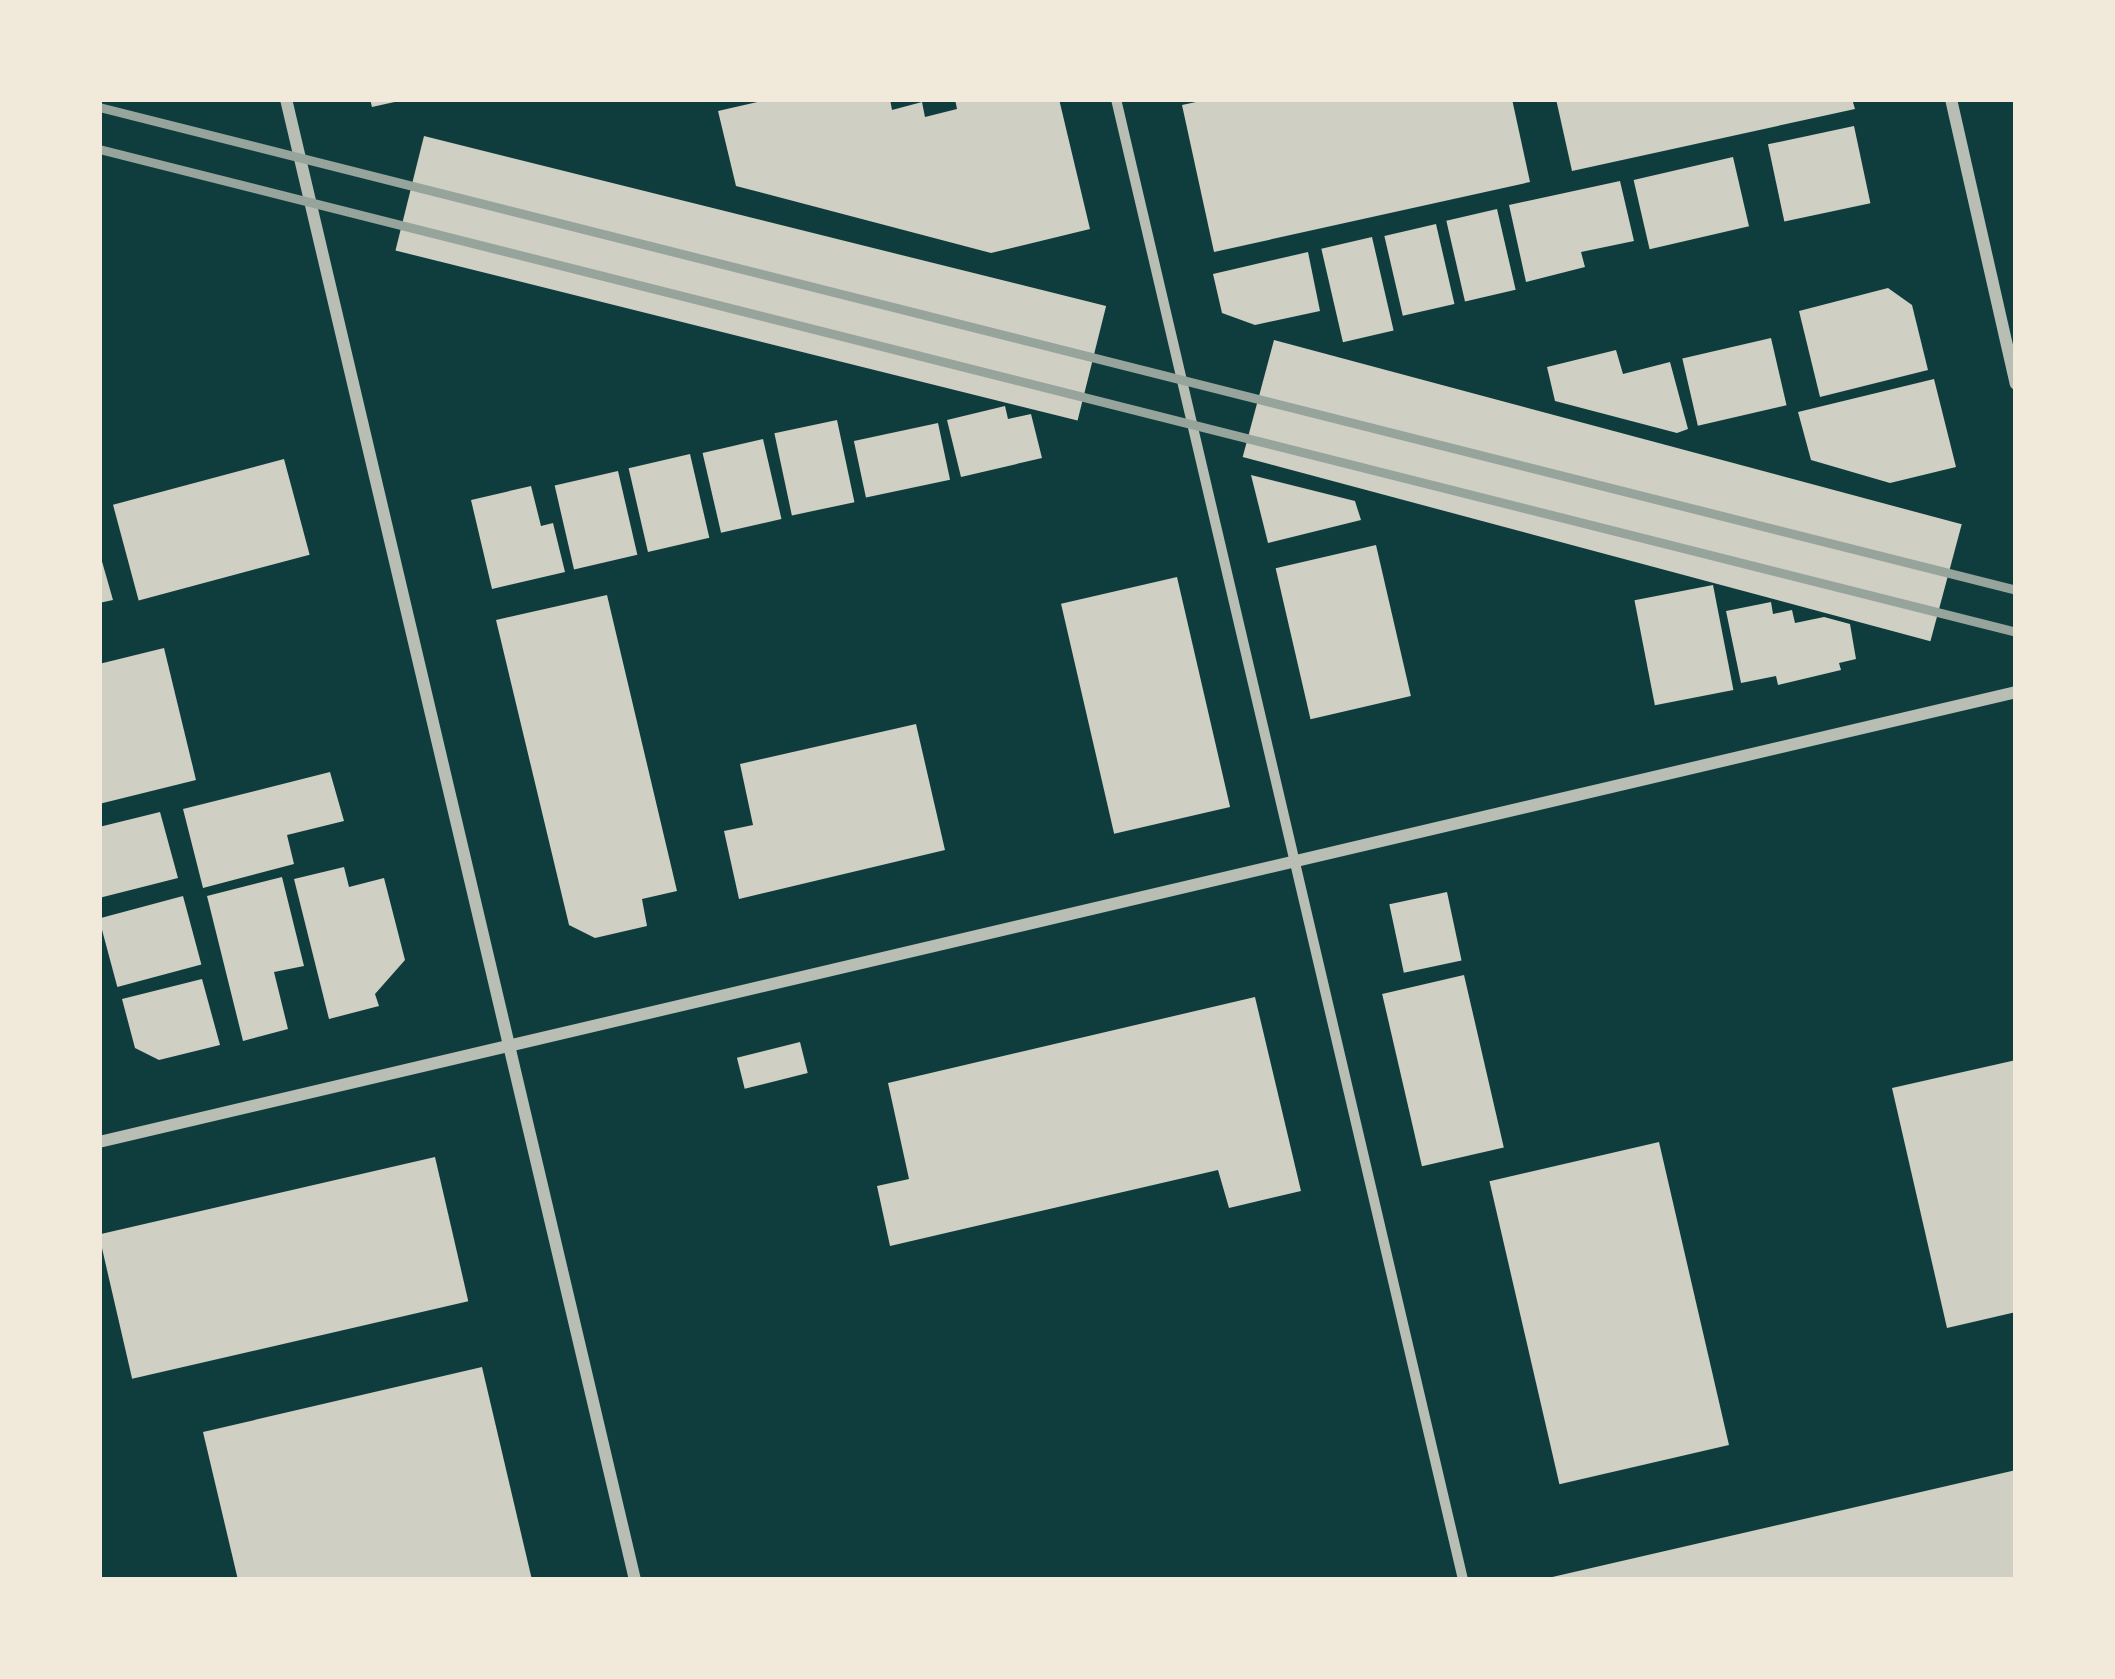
<!DOCTYPE html>
<html>
<head>
<meta charset="utf-8">
<style>
  body { margin:0 }
  #map { position:relative; width:2115px; height:1679px; overflow:hidden; background:#0f3d3e; font-family:"Exo 2",sans-serif }
  div>[style] { position:absolute }
  [style*='--x'] { left:calc(var(--x)*1px); top:calc(var(--y)*1px); width:calc(var(--w)*1px); rotate:calc(var(--a)*1deg) }
  .building>* { inset:0; background:#cfcfc3; transform-origin:0 0 }
  .pedestrian>* { height:10px; margin:-5px; padding:0 5px; transform-origin:5px; border-radius:5px; background:#b8beb3 }
  .minor>* { height:12px; margin:-6px; padding:0 6px; transform-origin:6px; border-radius:6px; background:#b8beb3 }
  .rail>* { height:9px; margin:-4.5px; padding:0 4.5px; transform-origin:4.5px; border-radius:4.5px; background:#97a49c }
  span { translate:-50% -50%; white-space:nowrap; text-align:center; line-height:1.15; -webkit-text-stroke:12px #f1e9da; paint-order:stroke }
  .frame { position:absolute; inset:0; border:102px solid #f1e9da; pointer-events:none }
</style>
</head>
<body>
<div id="map">
  <div class="building">
    <div style="clip-path:polygon(370px 99px,399px 99px,399px 101px,372px 107px)"></div>
    <div style="clip-path:polygon(770px 99px,890px 99px,892px 110px,922px 102px,925px 117px,957px 109px,955px 99px,1059px 99px,1090px 229px,991px 253px,736px 186px,718px 111px)"></div>
    <div style="clip-path:polygon(1210px 99px,1512px 99px,1530px 182px,1214px 252px,1182px 105px)"></div>
    <div style="clip-path:polygon(1556px 99px,1852px 99px,1855px 109px,1572px 171px)"></div>
    <div style="left:1854px;top:126px;width:79px;height:88px;rotate:78deg"></div>
    <div style="left:424px;top:136px;width:703px;height:118px;rotate:14deg"></div>
    <div style="left:1733px;top:157px;width:71px;height:102px;rotate:77deg"></div>
    <div style="clip-path:polygon(1620px 181px,1634px 241px,1581px 252px,1585px 267px,1526px 282px,1509px 205px)"></div>
    <div style="left:1497px;top:209px;width:83px;height:52px;rotate:77deg"></div>
    <div style="left:1436px;top:224px;width:82px;height:53px;rotate:77deg"></div>
    <div style="left:1372px;top:237px;width:96px;height:52px;rotate:77deg"></div>
    <div style="clip-path:polygon(1308px 252px,1320px 311px,1255px 325px,1222px 313px,1213px 274px)"></div>
    <div style="clip-path:polygon(1888px 288px,1912px 305px,1928px 370px,1820px 397px,1799px 311px)"></div>
    <div style="left:1771px;top:338px;width:69px;height:91px;rotate:77deg"></div>
    <div style="left:1274px;top:340px;width:712px;height:121px;rotate:15deg"></div>
    <div style="clip-path:polygon(1616px 350px,1623px 374px,1670px 362px,1688px 429px,1677px 433px,1555px 401px,1547px 367px)"></div>
    <div style="clip-path:polygon(1934px 379px,1956px 467px,1890px 483px,1811px 460px,1798px 412px)"></div>
    <div style="clip-path:polygon(1005px 406px,1008px 419px,1031px 414px,1042px 458px,961px 477px,947px 420px)"></div>
    <div style="left:837px;top:420px;width:84px;height:64px;rotate:78deg"></div>
    <div style="left:938px;top:423px;width:58px;height:86px;rotate:78deg"></div>
    <div style="left:763px;top:439px;width:82px;height:62px;rotate:77deg"></div>
    <div style="left:690px;top:454px;width:86px;height:63px;rotate:77deg"></div>
    <div style="left:284px;top:459px;width:99px;height:177px;rotate:75deg"></div>
    <div style="left:618px;top:471px;width:86px;height:65px;rotate:77deg"></div>
    <div style="clip-path:polygon(1251px 475px,1355px 501px,1361px 520px,1268px 543px)"></div>
    <div style="clip-path:polygon(531px 486px,541px 526px,553px 523px,565px 572px,492px 589px,471px 500px)"></div>
    <div style="left:1376px;top:545px;width:155px;height:103px;rotate:77deg"></div>
    <div style="clip-path:polygon(99px 551px,113px 600px,99px 603px)"></div>
    <div style="left:1177px;top:577px;width:236px;height:119px;rotate:77deg"></div>
    <div style="left:1713px;top:585px;width:107px;height:80px;rotate:79deg"></div>
    <div style="clip-path:polygon(607px 595px,677px 891px,642px 899px,647px 926px,595px 938px,569px 925px,496px 620px)"></div>
    <div style="clip-path:polygon(1771px 602px,1773px 614px,1792px 610px,1795px 623px,1824px 617px,1850px 624px,1856px 659px,1839px 663px,1841px 670px,1778px 685px,1776px 676px,1741px 683px,1726px 611px)"></div>
    <div style="clip-path:polygon(164px 648px,196px 780px,99px 804px,99px 664px)"></div>
    <div style="clip-path:polygon(916px 724px,945px 850px,739px 899px,724px 831px,753px 825px,740px 764px)"></div>
    <div style="clip-path:polygon(330px 772px,344px 821px,287px 835px,294px 864px,203px 888px,183px 809px)"></div>
    <div style="clip-path:polygon(160px 812px,178px 878px,99px 898px,99px 827px)"></div>
    <div style="clip-path:polygon(344px 867px,349px 887px,384px 878px,405px 960px,375px 994px,379px 1006px,329px 1019px,294px 879px)"></div>
    <div style="clip-path:polygon(282px 877px,304px 966px,274px 972px,288px 1029px,243px 1041px,207px 896px)"></div>
    <div style="left:1447px;top:892px;width:70px;height:59px;rotate:78deg"></div>
    <div style="left:183px;top:896px;width:71px;height:87px;rotate:75deg"></div>
    <div style="left:1464px;top:975px;width:177px;height:84px;rotate:77deg"></div>
    <div style="clip-path:polygon(202px 979px,220px 1045px,159px 1060px,135px 1048px,122px 999px)"></div>
    <div style="clip-path:polygon(1255px 997px,1301px 1191px,1229px 1208px,1218px 1170px,890px 1246px,877px 1186px,909px 1179px,888px 1083px)"></div>
    <div style="left:800px;top:1042px;width:32px;height:65px;rotate:76deg"></div>
    <div style="clip-path:polygon(2016px 1060px,2016px 1312px,1947px 1328px,1892px 1088px)"></div>
    <div style="left:1659px;top:1142px;width:311px;height:174px;rotate:77deg"></div>
    <div style="left:435px;top:1157px;width:148px;height:345px;rotate:77deg"></div>
    <div style="clip-path:polygon(482px 1367px,532px 1580px,238px 1580px,203px 1432px)"></div>
    <div style="clip-path:polygon(2016px 1470px,2016px 1580px,1548px 1580px,1548px 1578px)"></div>
  </div>
  <div class="pedestrian">
    <div style="--x:1116;--y:99;--w:1521;--a:76.81"></div>
  </div>
  <div class="minor">
    <div style="--x:286;--y:99;--w:1522;--a:76.74"></div>
    <div style="--x:1951;--y:99;--w:292;--a:77.2"></div>
    <div style="--x:99;--y:1142;--w:1969;--a:-13.21"></div>
  </div>
  <div class="rail">
    <div style="--x:99;--y:107;--w:1977;--a:14.14"></div>
    <div style="--x:99;--y:149;--w:1977;--a:14.14"></div>
  </div>
  <div class="frame"></div>
</div>
</body>
</html>
